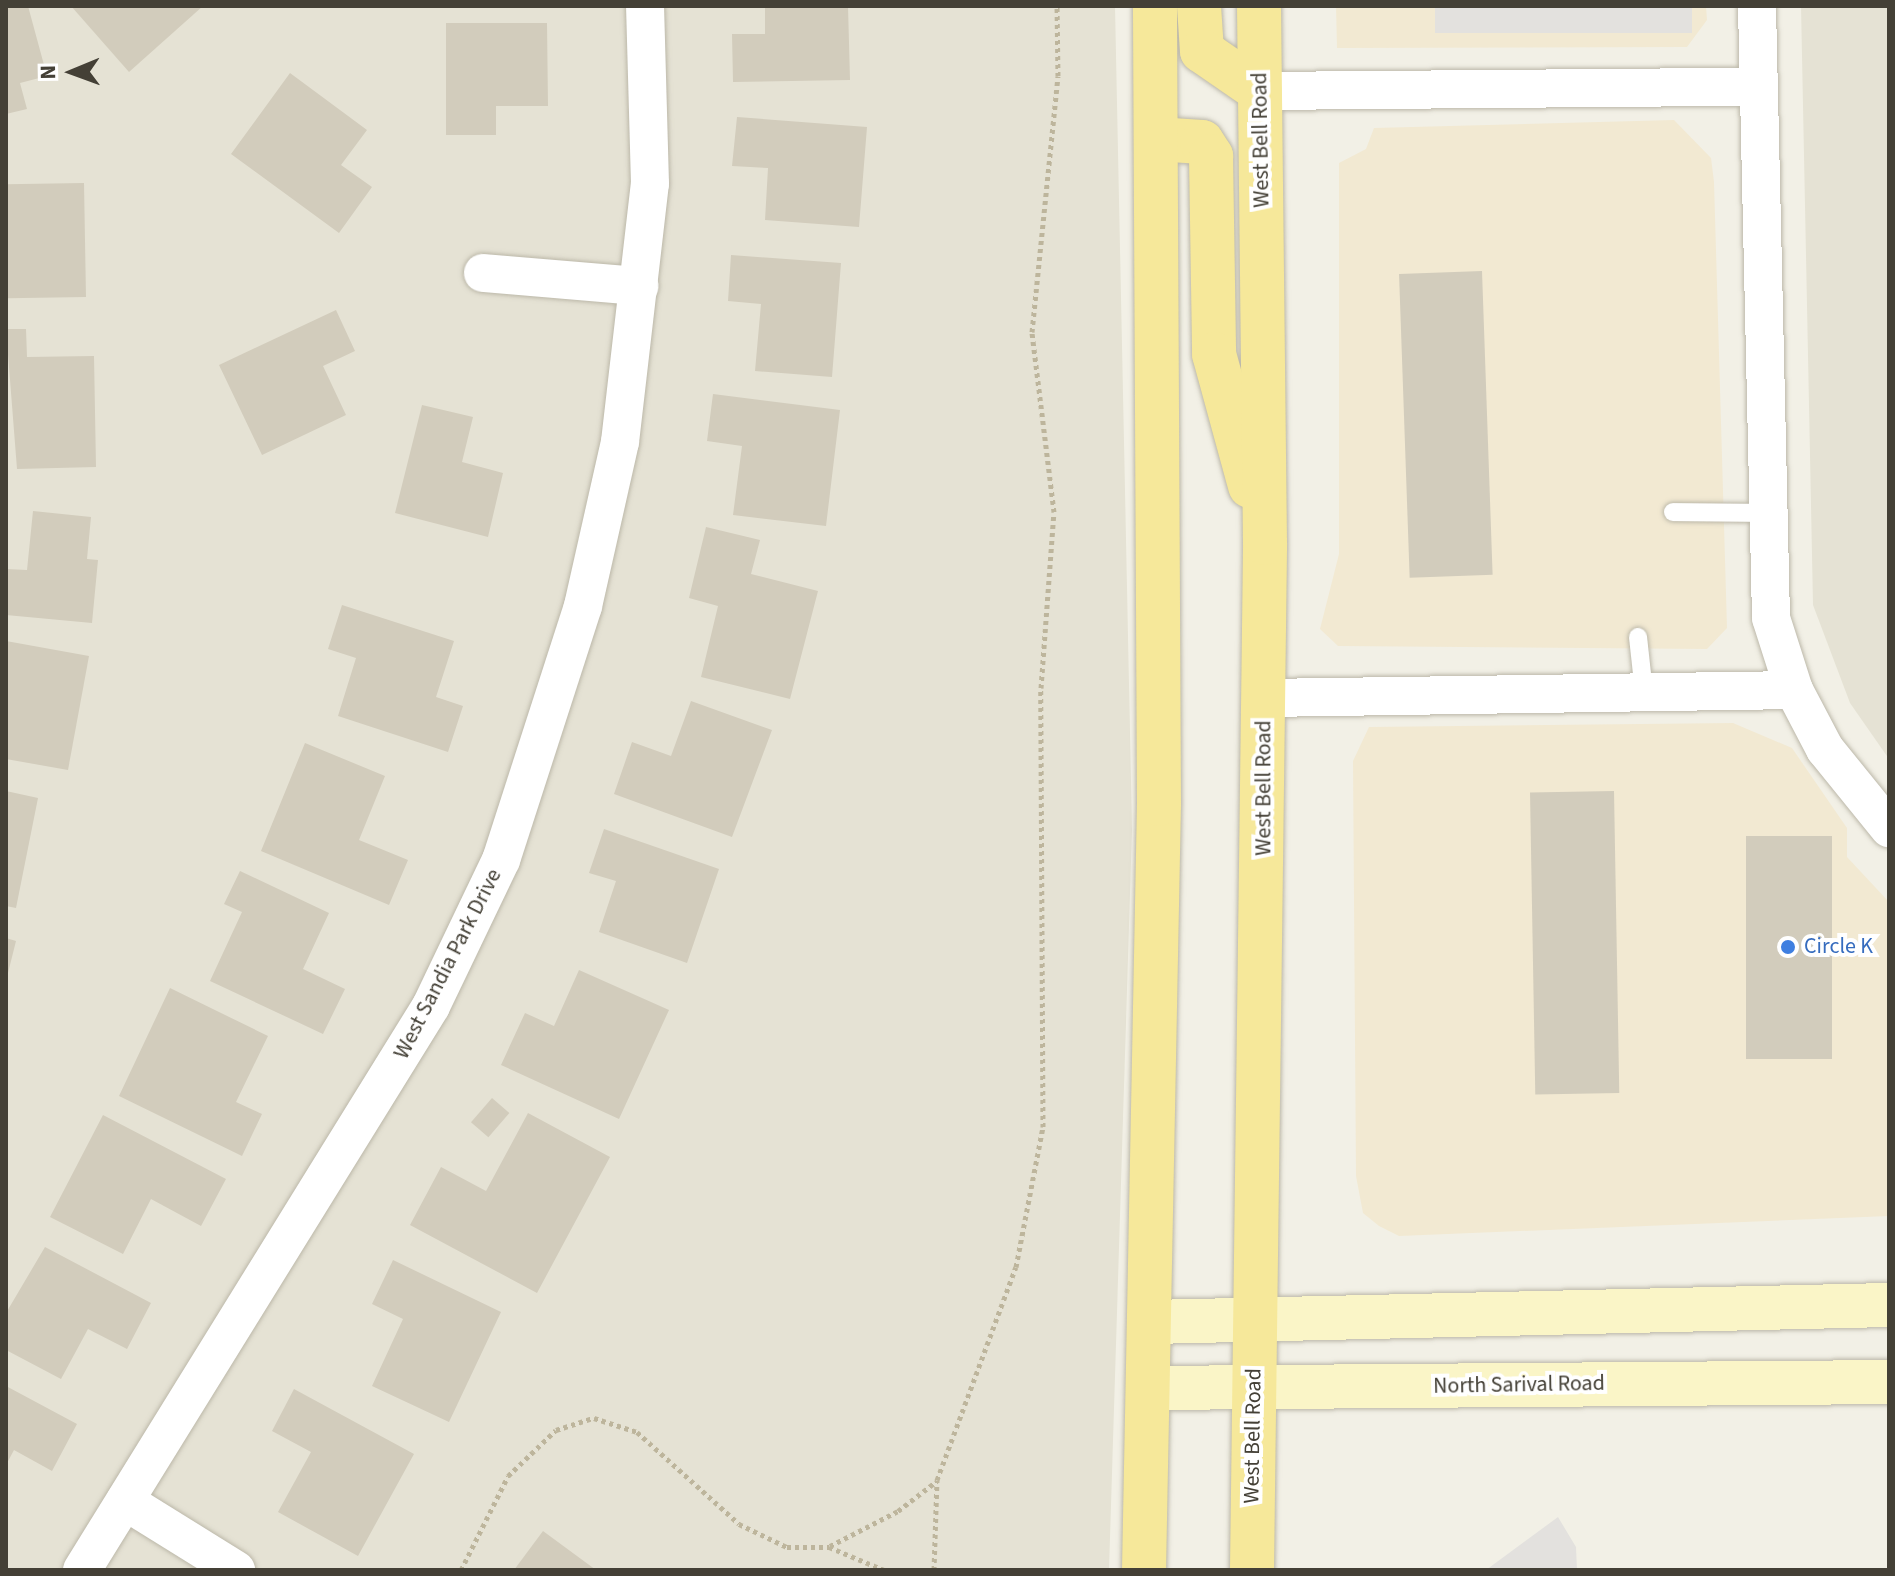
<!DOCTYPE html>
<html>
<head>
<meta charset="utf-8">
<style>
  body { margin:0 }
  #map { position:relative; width:1895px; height:1576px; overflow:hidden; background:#f2f0e6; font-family:"Source Sans 3",sans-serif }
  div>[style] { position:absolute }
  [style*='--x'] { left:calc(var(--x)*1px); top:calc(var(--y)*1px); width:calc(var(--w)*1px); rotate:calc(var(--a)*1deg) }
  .residential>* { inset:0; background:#e5e2d4 }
  .commercial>* { inset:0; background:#f2e9d2 }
  .parking>* { inset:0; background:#e3e1de; transform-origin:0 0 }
  .building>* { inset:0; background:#d2ccbc; transform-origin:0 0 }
  .path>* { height:5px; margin-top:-2.5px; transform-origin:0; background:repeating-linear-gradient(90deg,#bdb59c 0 4px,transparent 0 8px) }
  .roads { filter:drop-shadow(0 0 2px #bcb8a9) drop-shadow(0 0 2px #bcb8a9) }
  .lane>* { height:18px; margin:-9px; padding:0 9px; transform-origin:9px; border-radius:9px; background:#fff }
  .street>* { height:38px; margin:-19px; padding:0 19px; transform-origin:19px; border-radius:19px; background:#fff }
  .secondary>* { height:44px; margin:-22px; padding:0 22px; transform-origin:22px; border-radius:22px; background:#faf5c7 }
  .primary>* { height:44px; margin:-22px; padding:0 22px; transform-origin:22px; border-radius:22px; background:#f6e89a }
  .dots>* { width:22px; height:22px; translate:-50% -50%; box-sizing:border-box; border:4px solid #fff; border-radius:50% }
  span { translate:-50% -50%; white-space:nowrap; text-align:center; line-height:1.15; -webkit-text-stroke:8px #fff; paint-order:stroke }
  .street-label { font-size:22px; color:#444036 }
  .shop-label { font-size:22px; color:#366cbe }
  .left { translate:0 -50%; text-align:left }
  .frame { position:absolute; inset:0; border:8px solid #444036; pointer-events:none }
  .north { position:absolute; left:32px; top:32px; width:80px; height:80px; -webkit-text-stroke:6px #fff; paint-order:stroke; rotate:269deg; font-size:22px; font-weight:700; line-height:32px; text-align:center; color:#444036 }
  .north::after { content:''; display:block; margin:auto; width:28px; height:36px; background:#444036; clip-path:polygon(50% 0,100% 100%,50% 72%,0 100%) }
</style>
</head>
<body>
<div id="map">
  <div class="residential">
    <div style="clip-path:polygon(6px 6px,1115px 6px,1132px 829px,1109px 1570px,6px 1570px)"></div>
    <div style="clip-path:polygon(1801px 6px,1889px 6px,1889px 759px,1850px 703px,1813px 605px)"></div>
  </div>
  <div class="commercial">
    <div style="clip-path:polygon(1336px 6px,1706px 6px,1707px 20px,1687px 47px,1337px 48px)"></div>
    <div style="clip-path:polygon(1674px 120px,1711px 158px,1714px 182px,1727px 628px,1707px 649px,1338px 646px,1320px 629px,1339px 554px,1339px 163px,1366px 149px,1374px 128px)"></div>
    <div style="clip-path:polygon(1733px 723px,1792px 748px,1847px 828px,1847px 857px,1889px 902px,1889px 1216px,1399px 1236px,1379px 1226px,1363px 1213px,1356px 1176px,1353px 761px,1369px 727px)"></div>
  </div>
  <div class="parking">
    <div style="left:1435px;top:6px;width:257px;height:27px"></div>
    <div style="clip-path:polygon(1558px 1517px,1576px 1547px,1577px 1570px,1486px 1570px)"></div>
  </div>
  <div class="building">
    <div style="clip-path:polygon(6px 6px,28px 6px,47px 76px,20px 83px,27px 109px,6px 114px)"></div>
    <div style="clip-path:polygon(71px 6px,203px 6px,129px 72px)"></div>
    <div style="clip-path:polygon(765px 6px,848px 6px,850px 80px,733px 82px,732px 34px,765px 34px)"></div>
    <div style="clip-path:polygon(446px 23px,547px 23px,548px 106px,496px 106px,496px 135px,446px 135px)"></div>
    <div style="clip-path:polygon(290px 73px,367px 130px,341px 165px,372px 187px,339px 233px,231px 154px)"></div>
    <div style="clip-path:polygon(737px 117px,867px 127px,859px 227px,765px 220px,768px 168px,732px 166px)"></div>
    <div style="left:84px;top:183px;width:114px;height:78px;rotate:89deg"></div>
    <div style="clip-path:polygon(731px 255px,841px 263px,832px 377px,755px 371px,761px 304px,728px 301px)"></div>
    <div style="left:1482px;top:271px;width:304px;height:83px;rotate:88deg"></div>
    <div style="clip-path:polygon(336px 310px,355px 351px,323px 366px,346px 415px,262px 455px,219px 365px)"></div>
    <div style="clip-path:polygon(6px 329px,26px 329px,27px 357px,94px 356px,96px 467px,17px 469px)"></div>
    <div style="clip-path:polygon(713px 394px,840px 410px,826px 526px,733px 515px,742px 446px,707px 441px)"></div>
    <div style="clip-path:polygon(422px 405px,473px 417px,462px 462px,503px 473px,488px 537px,395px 513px)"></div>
    <div style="clip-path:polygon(33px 511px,91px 517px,87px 559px,98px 560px,92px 623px,6px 615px,6px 569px,27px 570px)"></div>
    <div style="clip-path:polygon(706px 527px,760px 540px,751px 574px,818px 591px,790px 699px,701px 677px,718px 606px,689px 598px)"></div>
    <div style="clip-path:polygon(342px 605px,454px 641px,436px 697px,463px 706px,448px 752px,338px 716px,356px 658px,328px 649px)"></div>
    <div style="clip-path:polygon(6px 641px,89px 656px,68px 770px,6px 759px)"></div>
    <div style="clip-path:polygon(691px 701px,772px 730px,732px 837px,614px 794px,632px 742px,671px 756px)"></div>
    <div style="clip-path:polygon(305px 743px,385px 776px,359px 840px,408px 860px,389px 905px,261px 851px)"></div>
    <div style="clip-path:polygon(6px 791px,38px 798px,16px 908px,6px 906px)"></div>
    <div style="left:1614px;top:791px;width:302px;height:84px;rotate:89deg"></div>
    <div style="clip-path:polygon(604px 829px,719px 869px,687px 963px,599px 932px,616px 881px,589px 873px)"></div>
    <div style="left:1746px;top:836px;width:86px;height:223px"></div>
    <div style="clip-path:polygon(240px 871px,329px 913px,303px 969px,345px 989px,323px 1034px,210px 981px,242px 912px,224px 904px)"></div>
    <div style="clip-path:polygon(6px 938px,16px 941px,7px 977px,6px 977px)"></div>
    <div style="clip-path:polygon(579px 970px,669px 1010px,619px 1119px,501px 1065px,525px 1013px,554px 1026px)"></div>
    <div style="clip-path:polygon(170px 988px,268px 1036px,236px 1102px,262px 1114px,242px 1156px,119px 1096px)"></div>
    <div style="left:492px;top:1098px;width:23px;height:32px;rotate:41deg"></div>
    <div style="clip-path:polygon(528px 1113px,610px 1157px,537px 1293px,410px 1225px,441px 1167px,486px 1191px)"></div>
    <div style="clip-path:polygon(103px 1115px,226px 1179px,201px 1226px,151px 1199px,123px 1254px,50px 1217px)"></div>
    <div style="clip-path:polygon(45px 1247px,151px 1303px,127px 1349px,88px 1329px,61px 1379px,6px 1350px,6px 1313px)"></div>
    <div style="clip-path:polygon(393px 1260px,501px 1312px,449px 1422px,372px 1386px,403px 1319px,372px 1304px)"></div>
    <div style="clip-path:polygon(6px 1386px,77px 1424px,52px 1471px,14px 1450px,6px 1465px)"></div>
    <div style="clip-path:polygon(294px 1389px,414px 1454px,358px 1556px,278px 1512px,311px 1452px,272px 1431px)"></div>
    <div style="clip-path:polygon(543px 1531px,596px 1570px,514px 1570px)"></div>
  </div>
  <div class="path">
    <div style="--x:830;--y:1546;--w:76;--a:-27.2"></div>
    <div style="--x:898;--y:1511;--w:49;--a:-37.6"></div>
    <div style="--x:461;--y:1570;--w:105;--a:-63.4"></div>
    <div style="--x:508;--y:1476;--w:66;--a:-43.8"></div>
    <div style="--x:556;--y:1430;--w:40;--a:-18"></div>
    <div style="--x:594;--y:1418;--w:45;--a:18"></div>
    <div style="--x:637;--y:1432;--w:137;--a:42"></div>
    <div style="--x:739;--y:1524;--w:53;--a:25.6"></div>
    <div style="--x:787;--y:1547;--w:42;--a:0"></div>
    <div style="--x:829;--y:1547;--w:60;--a:22.7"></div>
    <div style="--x:934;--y:1570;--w:90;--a:-88.1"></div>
    <div style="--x:937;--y:1480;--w:227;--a:-69.7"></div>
    <div style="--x:1016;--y:1267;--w:143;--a:-79.1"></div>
    <div style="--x:1043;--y:1127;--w:439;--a:-90.3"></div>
    <div style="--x:1041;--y:688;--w:176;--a:-85.8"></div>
    <div style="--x:1054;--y:512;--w:181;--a:-97"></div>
    <div style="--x:1032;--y:332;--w:257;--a:-84.2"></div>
    <div style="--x:1058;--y:76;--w:70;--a:-90.8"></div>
  </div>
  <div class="roads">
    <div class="lane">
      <div style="--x:1673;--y:512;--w:91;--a:0.6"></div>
      <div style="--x:1638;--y:637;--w:55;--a:83.8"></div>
    </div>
    <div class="street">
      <div style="--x:1757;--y:6;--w:612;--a:88.69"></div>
      <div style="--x:1771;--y:618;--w:76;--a:72.3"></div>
      <div style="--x:1794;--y:690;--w:67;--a:62.3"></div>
      <div style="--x:1825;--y:749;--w:102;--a:51"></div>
      <div style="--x:1260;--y:91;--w:498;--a:-0.5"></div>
      <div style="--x:483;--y:273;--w:157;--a:4.8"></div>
      <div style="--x:1264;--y:698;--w:530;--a:-0.86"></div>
      <div style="--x:125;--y:1501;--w:131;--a:31.9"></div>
      <div style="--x:82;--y:1570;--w:663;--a:-58.25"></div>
      <div style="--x:431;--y:1006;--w:162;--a:-64.4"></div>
      <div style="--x:501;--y:860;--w:267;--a:-72.1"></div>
      <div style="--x:583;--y:606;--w:168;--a:-77.3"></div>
      <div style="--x:620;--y:442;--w:260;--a:-83.4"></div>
      <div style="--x:650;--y:184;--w:178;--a:-91.6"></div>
    </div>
    <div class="secondary">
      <div style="--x:1151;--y:1322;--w:738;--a:-1.32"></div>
      <div style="--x:1148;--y:1388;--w:741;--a:-0.46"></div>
    </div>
    <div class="primary">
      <div style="--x:1199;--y:6;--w:45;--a:86.2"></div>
      <div style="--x:1202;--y:51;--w:70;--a:34.6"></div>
      <div style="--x:1156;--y:139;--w:46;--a:3.7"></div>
      <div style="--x:1202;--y:142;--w:17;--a:57"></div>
      <div style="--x:1211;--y:156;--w:198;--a:89.1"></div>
      <div style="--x:1214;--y:354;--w:137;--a:74.7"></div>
      <div style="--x:1144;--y:1570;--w:766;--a:-88.88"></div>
      <div style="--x:1159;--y:804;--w:798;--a:-90.29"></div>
      <div style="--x:1252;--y:1570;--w:1027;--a:-89.27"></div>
      <div style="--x:1265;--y:543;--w:537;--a:-90.64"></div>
    </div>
  </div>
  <div class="dots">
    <div style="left:1788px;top:947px;background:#3f7fe0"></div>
  </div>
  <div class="street-label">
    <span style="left:1261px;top:140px;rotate:-91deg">West Bell Road</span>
    <span style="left:1264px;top:788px;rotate:-90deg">West Bell Road</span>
    <span style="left:448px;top:964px;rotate:-63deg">West Sandia Park Drive</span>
    <span style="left:1519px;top:1385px;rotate:-1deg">North Sarival Road</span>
    <span style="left:1253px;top:1436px;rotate:-89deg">West Bell Road</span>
  </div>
  <div class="shop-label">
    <span class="left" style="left:1804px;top:947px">Circle K</span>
  </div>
  <div class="frame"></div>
  <div class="north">N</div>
</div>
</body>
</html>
